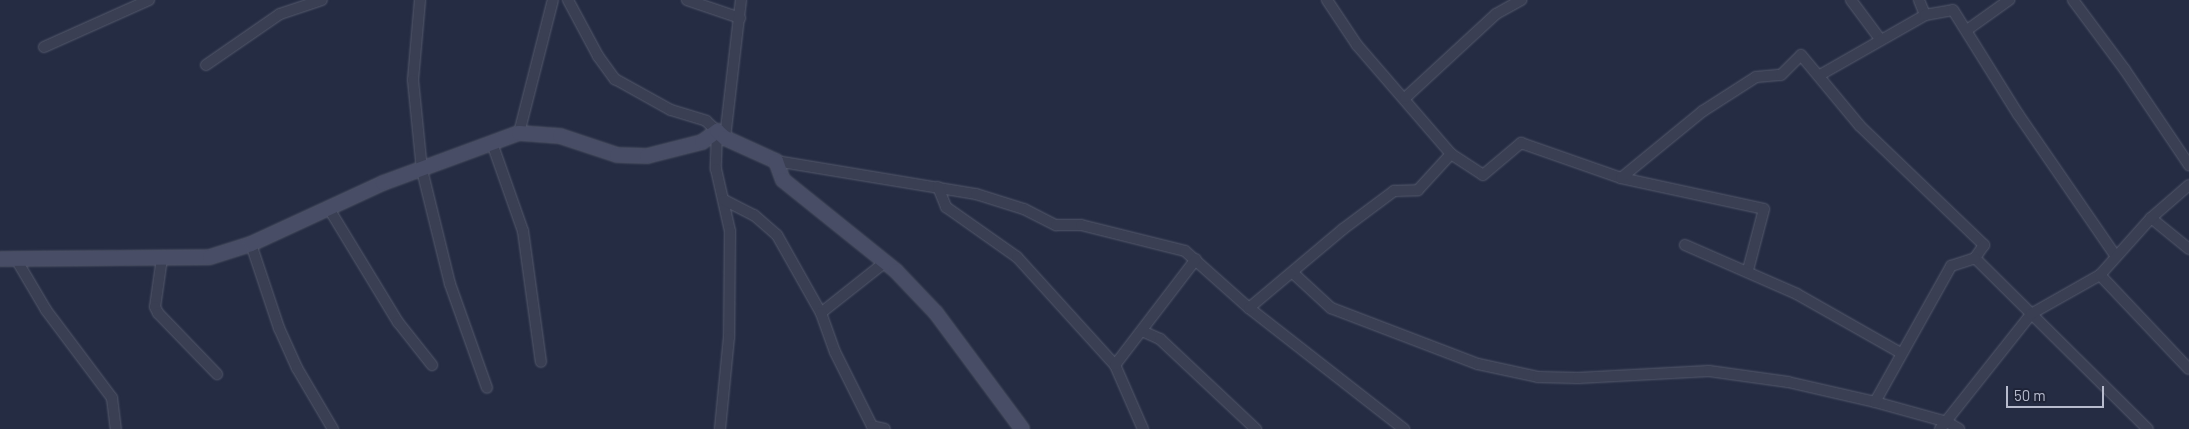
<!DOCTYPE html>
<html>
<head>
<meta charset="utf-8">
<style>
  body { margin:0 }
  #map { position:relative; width:2189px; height:429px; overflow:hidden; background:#252c43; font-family:Barlow,sans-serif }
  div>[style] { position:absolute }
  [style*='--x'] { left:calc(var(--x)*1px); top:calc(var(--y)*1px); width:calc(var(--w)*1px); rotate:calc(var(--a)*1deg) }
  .roads { filter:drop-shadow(0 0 1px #555a6d) drop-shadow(0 0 1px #555a6d) }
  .street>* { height:10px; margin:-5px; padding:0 5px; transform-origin:5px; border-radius:5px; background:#3a3f53 }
  .secondary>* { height:14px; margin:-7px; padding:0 7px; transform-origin:7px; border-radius:7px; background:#484d66 }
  span { translate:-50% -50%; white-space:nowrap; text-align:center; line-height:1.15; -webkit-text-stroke:5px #1f2438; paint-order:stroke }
  .scale { position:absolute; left:2006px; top:386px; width:98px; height:22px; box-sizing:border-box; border:2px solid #b7bbcd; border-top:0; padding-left:6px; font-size:15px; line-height:18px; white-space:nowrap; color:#b7bbcd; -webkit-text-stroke:4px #1f2438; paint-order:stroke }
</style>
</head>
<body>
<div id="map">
  <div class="roads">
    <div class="street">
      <div style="--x:420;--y:0;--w:80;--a:95"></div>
      <div style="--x:413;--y:80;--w:90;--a:84.3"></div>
      <div style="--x:422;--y:170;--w:117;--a:76.2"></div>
      <div style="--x:450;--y:284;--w:110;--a:70.4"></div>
      <div style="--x:568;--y:0;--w:64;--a:61.8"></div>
      <div style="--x:598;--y:56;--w:29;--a:54"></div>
      <div style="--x:615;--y:79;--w:64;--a:29"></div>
      <div style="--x:671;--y:110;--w:37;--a:17"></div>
      <div style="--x:706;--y:121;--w:15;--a:42"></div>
      <div style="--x:717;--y:131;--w:38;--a:92"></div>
      <div style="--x:716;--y:169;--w:64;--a:77.3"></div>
      <div style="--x:730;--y:231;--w:106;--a:90.5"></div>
      <div style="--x:729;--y:337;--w:92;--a:95.6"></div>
      <div style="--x:687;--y:0;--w:56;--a:18.8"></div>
      <div style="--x:1327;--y:0;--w:54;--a:56.3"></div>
      <div style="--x:1357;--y:45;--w:144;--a:49.2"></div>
      <div style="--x:1451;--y:154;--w:38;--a:33"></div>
      <div style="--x:1483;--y:175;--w:50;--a:-40.1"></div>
      <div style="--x:1521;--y:143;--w:106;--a:19.3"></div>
      <div style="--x:1621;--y:178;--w:146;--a:12.2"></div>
      <div style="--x:1764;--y:209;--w:63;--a:104.7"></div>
      <div style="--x:1851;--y:0;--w:49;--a:53.4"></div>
      <div style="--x:1919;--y:0;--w:16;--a:68"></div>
      <div style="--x:2073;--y:0;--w:87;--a:53.4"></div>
      <div style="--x:2125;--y:70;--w:115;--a:56"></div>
      <div style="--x:1967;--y:30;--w:52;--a:-35.5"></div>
      <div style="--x:44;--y:47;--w:115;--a:-24.1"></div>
      <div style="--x:206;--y:65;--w:90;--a:-34.6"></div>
      <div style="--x:280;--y:14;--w:44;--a:-18.4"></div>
      <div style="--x:1820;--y:75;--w:121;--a:-29.7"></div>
      <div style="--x:1925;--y:15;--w:28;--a:-10"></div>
      <div style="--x:1953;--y:10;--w:123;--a:58"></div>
      <div style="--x:2018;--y:114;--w:171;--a:55.5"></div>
      <div style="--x:1405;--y:98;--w:124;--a:-42.7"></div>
      <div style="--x:1496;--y:14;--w:29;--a:-29"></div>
      <div style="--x:519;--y:133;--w:137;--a:-75.7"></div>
      <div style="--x:725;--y:138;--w:139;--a:-83.4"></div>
      <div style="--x:492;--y:143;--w:93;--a:70.6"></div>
      <div style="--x:523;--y:231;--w:132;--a:82.2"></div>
      <div style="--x:776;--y:161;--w:203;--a:9.4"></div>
      <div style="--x:976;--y:194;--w:50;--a:17.4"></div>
      <div style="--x:1024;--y:209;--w:36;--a:27"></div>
      <div style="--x:1056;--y:225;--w:25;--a:0"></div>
      <div style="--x:1081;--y:225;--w:107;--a:14"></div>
      <div style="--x:1185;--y:251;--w:86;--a:41.7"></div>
      <div style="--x:1249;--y:308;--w:197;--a:38"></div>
      <div style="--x:1621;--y:178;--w:106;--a:-39.3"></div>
      <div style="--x:1703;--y:111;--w:63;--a:-32.7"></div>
      <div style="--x:1756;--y:77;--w:25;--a:-5"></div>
      <div style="--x:1781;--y:75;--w:28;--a:-45"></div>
      <div style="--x:1801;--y:55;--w:92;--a:50.3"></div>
      <div style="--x:1860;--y:126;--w:172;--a:43.8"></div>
      <div style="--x:1984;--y:245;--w:16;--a:125"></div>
      <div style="--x:1975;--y:258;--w:243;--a:44.7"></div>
      <div style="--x:938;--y:187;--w:22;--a:68"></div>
      <div style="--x:946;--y:207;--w:87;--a:35.2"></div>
      <div style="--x:1017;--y:257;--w:146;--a:47.8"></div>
      <div style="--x:1115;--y:365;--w:70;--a:66.4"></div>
      <div style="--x:724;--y:200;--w:34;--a:27"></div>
      <div style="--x:754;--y:215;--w:30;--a:41"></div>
      <div style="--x:777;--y:235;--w:90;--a:60.6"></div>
      <div style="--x:328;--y:207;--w:135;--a:58.7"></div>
      <div style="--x:398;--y:322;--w:55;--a:51.7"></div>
      <div style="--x:2151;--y:218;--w:49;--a:39.2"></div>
      <div style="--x:251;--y:244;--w:89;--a:71.6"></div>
      <div style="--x:279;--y:328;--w:44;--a:65.8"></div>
      <div style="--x:297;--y:368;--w:71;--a:59.5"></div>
      <div style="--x:1685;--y:245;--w:122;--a:23.6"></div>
      <div style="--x:1797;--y:294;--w:120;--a:29.6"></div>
      <div style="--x:162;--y:258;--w:49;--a:98.1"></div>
      <div style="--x:155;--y:307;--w:7;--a:63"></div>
      <div style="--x:158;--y:313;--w:85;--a:46"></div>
      <div style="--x:16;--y:259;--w:59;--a:59.5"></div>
      <div style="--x:46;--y:310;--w:110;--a:53.1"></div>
      <div style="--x:112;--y:398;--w:31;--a:83"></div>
      <div style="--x:884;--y:263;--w:80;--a:141.6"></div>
      <div style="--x:821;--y:313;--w:41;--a:70.3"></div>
      <div style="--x:835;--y:352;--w:83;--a:63.4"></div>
      <div style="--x:872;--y:426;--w:13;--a:13"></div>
      <div style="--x:1293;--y:273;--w:52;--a:42.6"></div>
      <div style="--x:1331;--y:308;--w:157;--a:20.9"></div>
      <div style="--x:1478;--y:364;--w:61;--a:12.2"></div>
      <div style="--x:1538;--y:377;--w:40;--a:1.4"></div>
      <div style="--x:1578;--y:378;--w:131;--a:-3.1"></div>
      <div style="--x:1709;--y:371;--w:80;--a:7.9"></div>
      <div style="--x:1788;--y:382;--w:89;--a:12.9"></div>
      <div style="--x:1875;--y:402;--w:75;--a:15.5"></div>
      <div style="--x:1947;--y:422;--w:14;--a:30"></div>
      <div style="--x:2100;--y:275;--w:129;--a:46.6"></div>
      <div style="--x:1249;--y:308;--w:123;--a:-40"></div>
      <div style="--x:1343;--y:229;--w:64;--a:-36.7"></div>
      <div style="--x:1394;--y:191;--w:24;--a:-2"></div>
      <div style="--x:1418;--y:190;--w:49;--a:-47.5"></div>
      <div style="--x:1142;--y:331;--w:20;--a:24"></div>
      <div style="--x:1160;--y:339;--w:132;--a:43.2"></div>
      <div style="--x:1115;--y:365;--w:133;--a:-52.6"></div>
      <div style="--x:1875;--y:402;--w:156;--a:-60.8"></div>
      <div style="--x:1951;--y:266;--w:25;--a:-18"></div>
      <div style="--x:1940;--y:429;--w:147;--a:-51.6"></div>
      <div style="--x:2031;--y:314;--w:79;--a:-29.5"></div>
      <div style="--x:2100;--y:275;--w:76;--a:-48.2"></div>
      <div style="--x:2151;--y:218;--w:50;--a:-41"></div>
    </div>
    <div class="secondary">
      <div style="--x:0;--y:259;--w:210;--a:-0.5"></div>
      <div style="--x:210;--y:257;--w:43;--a:-17.6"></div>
      <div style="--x:251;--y:244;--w:145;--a:-24.8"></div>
      <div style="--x:383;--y:183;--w:145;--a:-20.2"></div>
      <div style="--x:519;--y:133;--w:41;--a:4.2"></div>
      <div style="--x:560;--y:136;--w:60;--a:18.4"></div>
      <div style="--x:617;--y:155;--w:30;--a:2"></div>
      <div style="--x:647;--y:156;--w:57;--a:-14.3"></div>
      <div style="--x:702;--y:142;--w:19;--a:-36"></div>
      <div style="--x:717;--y:131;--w:11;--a:41"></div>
      <div style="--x:725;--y:138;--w:56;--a:24.3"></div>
      <div style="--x:776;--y:161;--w:20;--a:70"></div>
      <div style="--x:783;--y:180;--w:145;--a:38.8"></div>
      <div style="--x:896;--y:271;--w:58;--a:46.4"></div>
      <div style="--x:936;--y:313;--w:144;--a:53.4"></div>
    </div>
  </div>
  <div class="scale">50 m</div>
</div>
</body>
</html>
